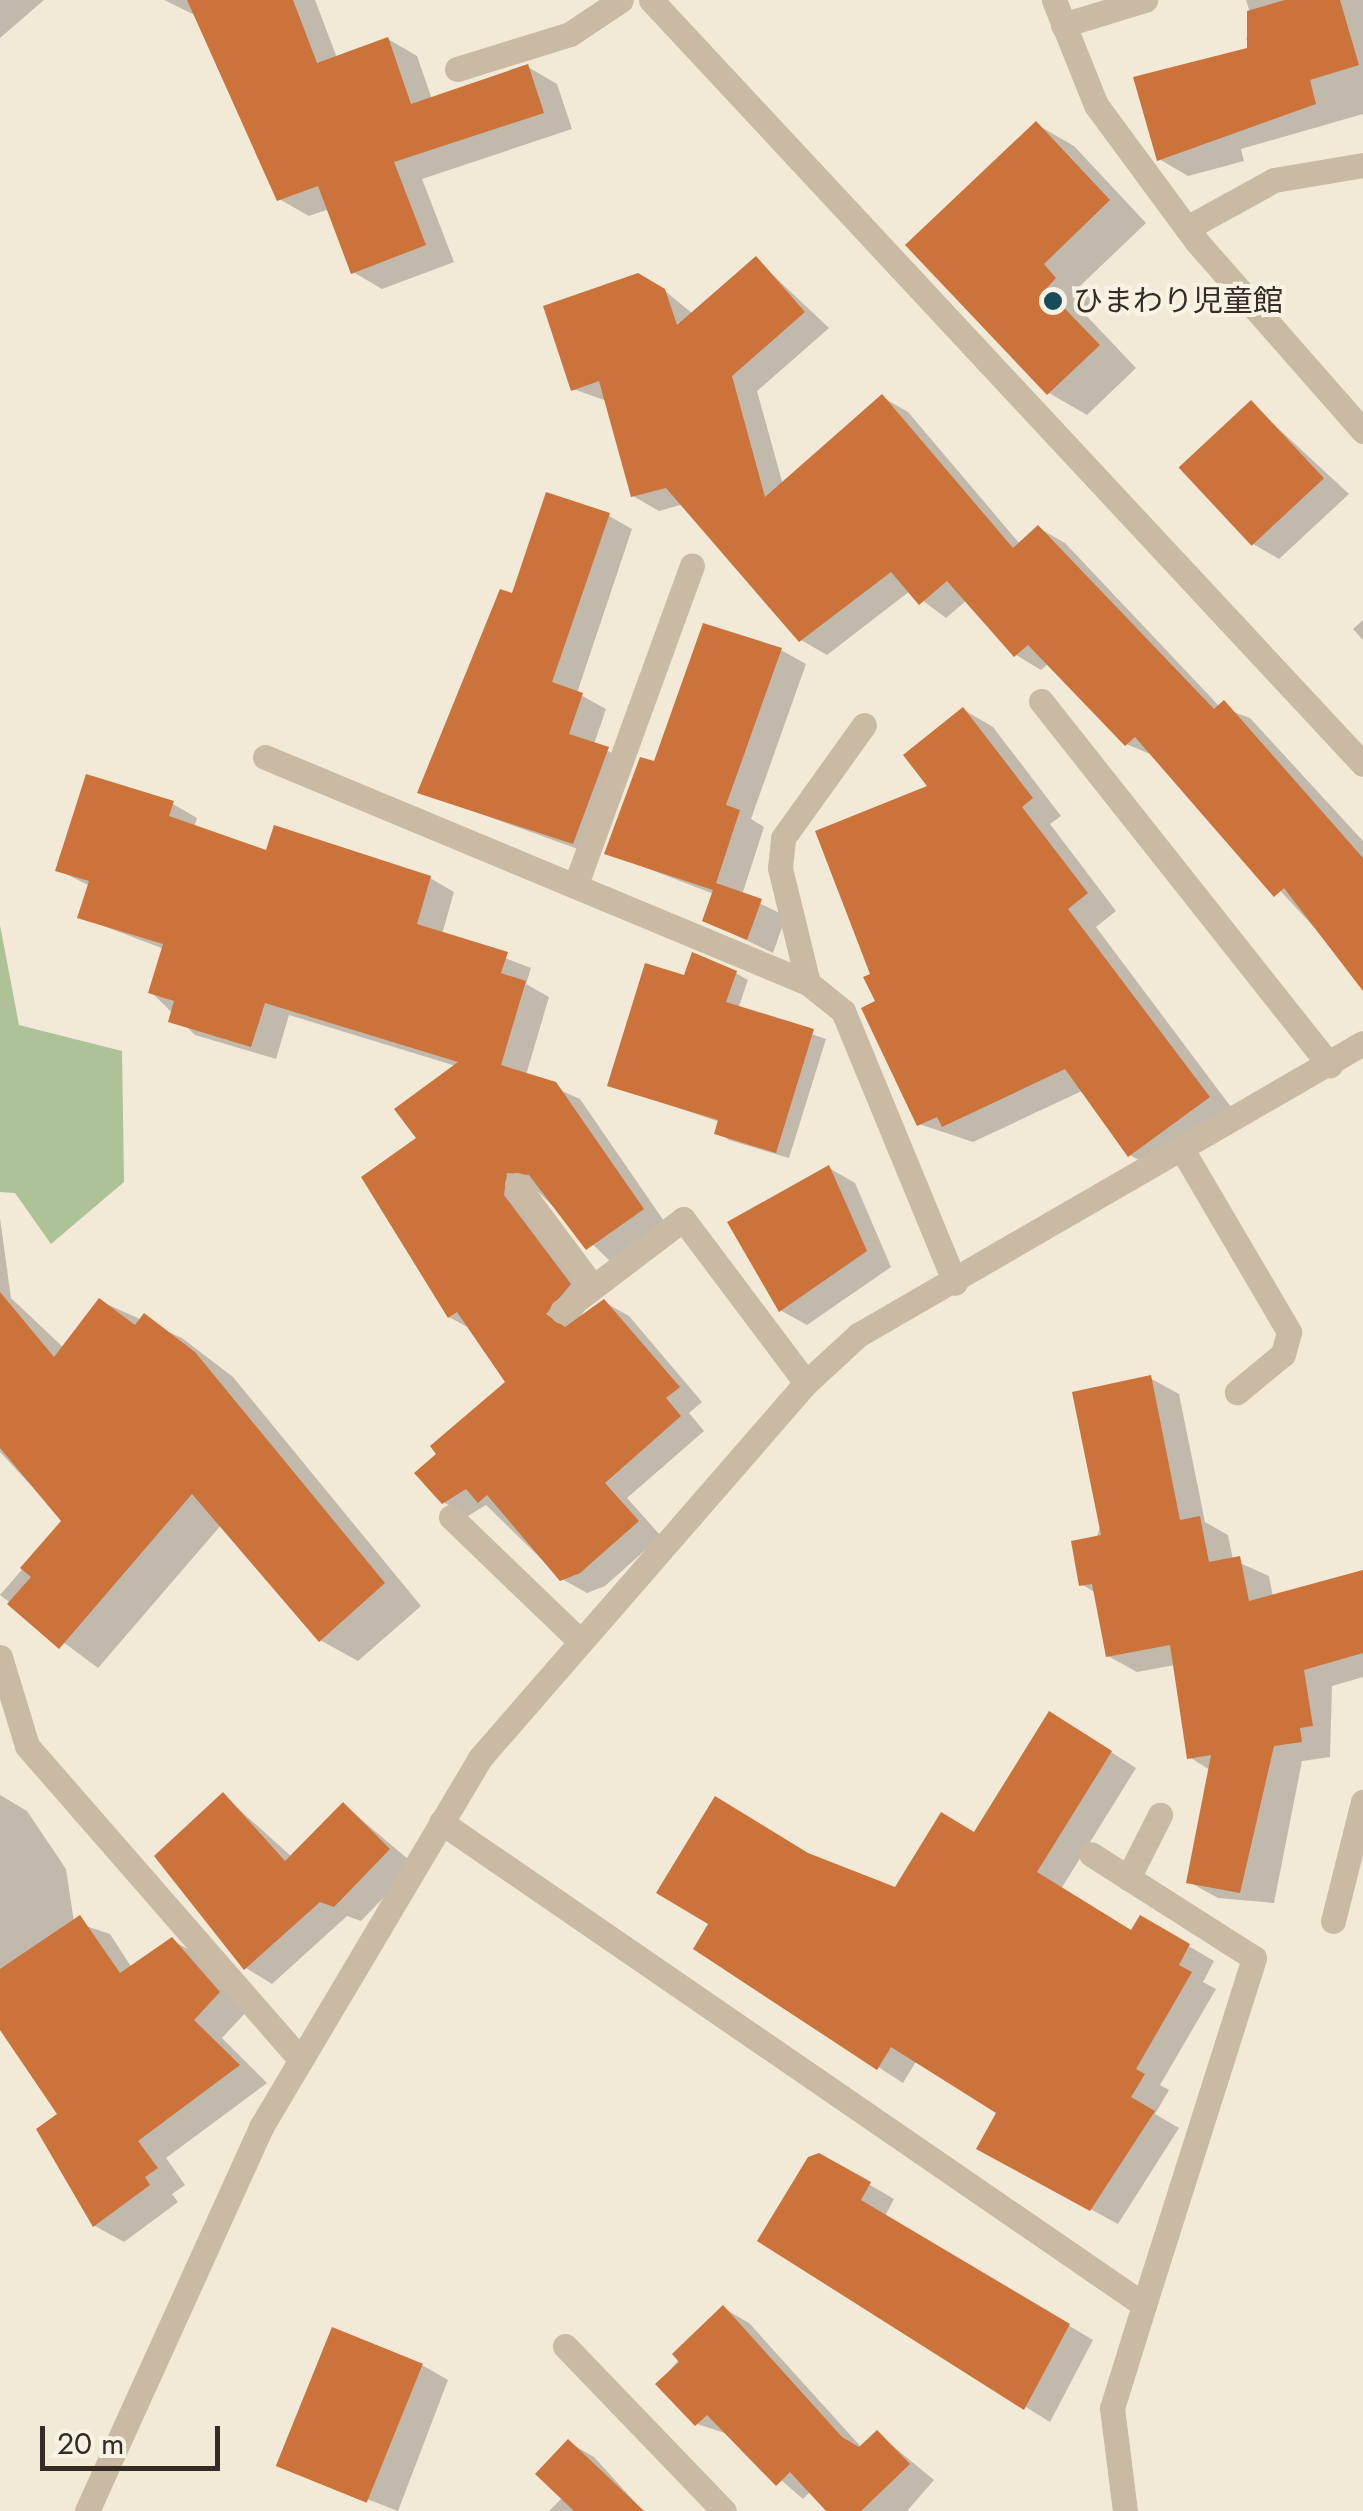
<!DOCTYPE html>
<html>
<head>
<meta charset="utf-8">
<style>
  body { margin:0 }
  #map { position:relative; width:1363px; height:2511px; overflow:hidden; background:#f2e9d7; font-family:Jost,"Noto Sans JP",sans-serif }
  div>[style] { position:absolute }
  [style*='--x'] { left:calc(var(--x)*1px); top:calc(var(--y)*1px); width:calc(var(--w)*1px); rotate:calc(var(--a)*1deg) }
  .green>* { inset:0; background:#aec297 }
  .shadow>* { inset:0; background:#0003 }
  .building>* { inset:0; background:#cc723b; transform-origin:0 0 }
  .minor>* { height:25px; margin:-12.5px; padding:0 12.5px; transform-origin:12.5px; border-radius:12.5px; background:#cbbaa3 }
  .dots>* { width:28px; height:28px; translate:-50% -50%; box-sizing:border-box; border:5px solid #faf3e4; border-radius:50% }
  span { translate:-50% -50%; white-space:nowrap; text-align:center; line-height:1.15; -webkit-text-stroke:8px #faf3e4; paint-order:stroke }
  .poi-label { font-size:30px; color:#352d25 }
  .left { translate:0 -50%; text-align:left }
  .scale { position:absolute; left:40px; top:2426px; width:180px; height:45px; box-sizing:border-box; border:5px solid #352d25; border-top:0; padding-left:12px; font-size:30px; line-height:35px; white-space:nowrap; color:#352d25; -webkit-text-stroke:8px #faf3e4; paint-order:stroke }
</style>
</head>
<body>
<div id="map">
  <div class="green">
    <div style="clip-path:polygon(0 925px,19px 1025px,122px 1051px,124px 1182px,51px 1244px,15px 1193px,0 1192px)"></div>
  </div>
  <div class="shadow">
    <div style="clip-path:polygon(0 0,44px 0,0 38px)"></div>
    <div style="clip-path:polygon(164px 0,315px 0,337px 58px,388px 39px,417px 56px,432px 99px,528px 67px,557px 84px,572px 129px,422px 179px,454px 262px,382px 289px,353px 272px,329px 209px,309px 216px,279px 199px,197px 16px)"></div>
    <div style="clip-path:polygon(1246px 0,1363px 0,1363px 114px,1241px 149px,1244px 161px,1188px 176px,1159px 159px,1250px 50px,1246px 38px,1257px 35px)"></div>
    <div style="clip-path:polygon(1036px 124px,1074px 146px,1146px 223px,1080px 286px,1092px 301px,1082px 311px,1136px 368px,1087px 415px,1049px 393px)"></div>
    <div style="clip-path:polygon(756px 259px,829px 328px,757px 391px,783px 485px,882px 397px,908px 412px,1020px 544px,1039px 528px,1065px 543px,1220px 707px,1250px 718px,1363px 841px,1363px 980px,1155px 756px,1126px 744px,1049px 663px,1041px 670px,1016px 655px,967px 600px,946px 618px,910px 591px,827px 655px,801px 640px,684px 504px,659px 511px,633px 496px,607px 401px,573px 389px,665px 291px,693px 314px)"></div>
    <div style="clip-path:polygon(1252px 404px,1349px 494px,1279px 559px,1253px 544px)"></div>
    <div style="clip-path:polygon(609px 516px,632px 529px,577px 693px,606px 709px,594px 744px,631px 763px,597px 856px,420px 792px,514px 596px)"></div>
    <div style="clip-path:polygon(1363px 620px,1363px 640px,1353px 629px)"></div>
    <div style="clip-path:polygon(781px 650px,806px 664px,751px 819px,764px 827px,742px 895px,786px 916px,773px 953px,705px 920px,714px 894px,607px 853px)"></div>
    <div style="clip-path:polygon(964px 710px,993px 727px,1061px 816px,1050px 824px,1116px 911px,1096px 927px,1237px 1115px,1159px 1172px,1130px 1155px,1084px 1090px,973px 1142px,919px 1124px,873px 975px)"></div>
    <div style="clip-path:polygon(173px 804px,197px 818px,194px 827px,268px 853px,430px 878px,454px 892px,442px 934px,531px 968px,526px 984px,549px 997px,526px 1075px,580px 1099px,666px 1224px,612px 1263px,531px 1185px,594px 1299px,577px 1320px,604px 1302px,629px 1316px,702px 1402px,689px 1413px,704px 1431px,627px 1498px,661px 1536px,605px 1586px,587px 1593px,562px 1579px,486px 1505px,468px 1516px,443px 1502px,508px 1383px,471px 1329px,449px 1317px,419px 1138px,456px 1066px,289px 1015px,276px 1059px,195px 1035px,151px 992px,164px 949px,80px 917px,90px 886px,58px 870px)"></div>
    <div style="clip-path:polygon(736px 973px,748px 980px,738px 1009px,826px 1039px,789px 1158px,729px 1140px,717px 1132px,720px 1122px,610px 1085px,685px 978px)"></div>
    <div style="clip-path:polygon(829px 1168px,855px 1183px,891px 1267px,807px 1325px,780px 1310px)"></div>
    <div style="clip-path:polygon(0 1218px,11px 1298px,64px 1348px,100px 1301px,182px 1338px,233px 1377px,421px 1606px,358px 1661px,320px 1640px,222px 1524px,98px 1668px,0 1595px,64px 1521px,0 1452px)"></div>
    <div style="clip-path:polygon(1150px 1378px,1179px 1394px,1205px 1522px,1228px 1535px,1233px 1560px,1269px 1576px,1273px 1597px,1363px 1572px,1363px 1677px,1332px 1686px,1330px 1757px,1302px 1761px,1274px 1903px,1218px 1898px,1189px 1882px,1210px 1770px,1189px 1757px,1175px 1665px,1137px 1672px,1108px 1656px,1096px 1593px,1081px 1584px)"></div>
    <div style="clip-path:polygon(1075px 1729px,1136px 1768px,1061px 1889px,1132px 1933px,1141px 1918px,1214px 1961px,1203px 1982px,1216px 1989px,1160px 2085px,1169px 2090px,1155px 2114px,1179px 2128px,1118px 2224px,1005px 2163px,999px 2112px,917px 2060px,903px 2083px,696px 1949px,811px 1857px,896px 1890px,975px 1835px)"></div>
    <div style="clip-path:polygon(0 1795px,27px 1811px,66px 1869px,74px 1922px,110px 1934px,132px 1968px,172px 1940px,201px 1957px,248px 2010px,222px 2038px,267px 2083px,166px 2158px,185px 2185px,172px 2194px,178px 2202px,124px 2242px,95px 2226px,60px 2114px,0 2025px)"></div>
    <div style="clip-path:polygon(223px 1795px,292px 1857px,344px 1805px,415px 1865px,361px 1921px,347px 1916px,272px 1984px,246px 1968px,157px 1856px)"></div>
    <div style="clip-path:polygon(819px 2155px,894px 2199px,885px 2216px,1093px 2340px,1050px 2422px,760px 2241px)"></div>
    <div style="clip-path:polygon(723px 2308px,749px 2323px,862px 2448px,877px 2433px,934px 2480px,907px 2511px,829px 2511px,811px 2491px,803px 2499px,728px 2434px,697px 2424px,658px 2384px)"></div>
    <div style="clip-path:polygon(422px 2365px,448px 2380px,398px 2511px,281px 2466px)"></div>
    <div style="clip-path:polygon(568px 2442px,594px 2457px,643px 2511px,549px 2511px,563px 2497px)"></div>
  </div>
  <div class="building">
    <div style="clip-path:polygon(187px 0,293px 0,317px 63px,388px 37px,411px 104px,528px 64px,544px 113px,394px 162px,426px 245px,351px 274px,318px 186px,277px 201px)"></div>
    <div style="clip-path:polygon(1285px 0,1340px 0,1359px 65px,1310px 80px,1316px 104px,1157px 161px,1133px 77px,1247px 48px,1247px 11px)"></div>
    <div style="clip-path:polygon(1036px 121px,1110px 200px,1044px 264px,1056px 278px,1046px 289px,1100px 345px,1047px 395px,905px 245px)"></div>
    <div style="clip-path:polygon(756px 256px,805px 312px,732px 376px,765px 497px,882px 394px,1013px 548px,1038px 525px,1214px 709px,1224px 700px,1363px 858px,1363px 991px,1284px 888px,1274px 897px,1135px 737px,1125px 746px,1028px 645px,1014px 657px,947px 581px,919px 605px,891px 572px,799px 642px,666px 488px,631px 497px,599px 381px,571px 391px,543px 306px,638px 273px,665px 289px,677px 325px)"></div>
    <div style="left:1251px;top:400px;width:107px;height:99px;rotate:47deg"></div>
    <div style="clip-path:polygon(546px 492px,610px 513px,552px 682px,583px 693px,569px 734px,609px 747px,573px 844px,417px 793px,500px 589px,512px 593px)"></div>
    <div style="clip-path:polygon(703px 623px,782px 648px,726px 805px,740px 810px,716px 883px,762px 899px,747px 940px,702px 921px,713px 890px,604px 854px,640px 757px,654px 761px)"></div>
    <div style="clip-path:polygon(963px 707px,1033px 798px,1022px 807px,1088px 893px,1068px 909px,1210px 1097px,1128px 1157px,1065px 1069px,942px 1127px,937px 1117px,917px 1126px,861px 1008px,875px 1001px,863px 977px,870px 974px,815px 831px,927px 786px,903px 755px)"></div>
    <div style="clip-path:polygon(86px 774px,174px 801px,169px 816px,266px 850px,274px 825px,431px 876px,417px 924px,508px 952px,501px 973px,526px 981px,501px 1065px,556px 1082px,644px 1209px,586px 1250px,529px 1175px,507px 1173px,504px 1195px,571px 1284px,546px 1314px,565px 1327px,604px 1299px,680px 1387px,666px 1398px,681px 1416px,605px 1483px,639px 1521px,580px 1573px,560px 1581px,487px 1495px,478px 1503px,466px 1489px,442px 1504px,414px 1473px,436px 1454px,430px 1446px,505px 1382px,457px 1312px,448px 1318px,361px 1177px,416px 1138px,394px 1109px,458px 1062px,265px 1003px,251px 1047px,168px 1022px,174px 1001px,148px 993px,163px 944px,77px 918px,89px 881px,55px 871px)"></div>
    <div style="clip-path:polygon(692px 952px,737px 971px,726px 1002px,814px 1029px,776px 1153px,714px 1134px,718px 1120px,607px 1086px,645px 963px,684px 975px)"></div>
    <div style="clip-path:polygon(829px 1165px,867px 1251px,779px 1312px,727px 1222px)"></div>
    <div style="clip-path:polygon(0 1292px,54px 1357px,99px 1298px,135px 1325px,144px 1313px,195px 1352px,385px 1583px,319px 1642px,192px 1494px,59px 1649px,7px 1604px,31px 1577px,20px 1568px,61px 1521px,0 1448px)"></div>
    <div style="clip-path:polygon(1151px 1375px,1180px 1520px,1200px 1516px,1209px 1562px,1240px 1556px,1249px 1601px,1363px 1570px,1363px 1653px,1304px 1670px,1313px 1726px,1300px 1728px,1302px 1742px,1274px 1746px,1240px 1893px,1186px 1883px,1211px 1755px,1187px 1759px,1170px 1645px,1106px 1657px,1092px 1584px,1079px 1586px,1071px 1541px,1101px 1535px,1072px 1392px)"></div>
    <div style="clip-path:polygon(1049px 1711px,1112px 1751px,1037px 1872px,1131px 1930px,1140px 1915px,1190px 1944px,1179px 1965px,1192px 1972px,1136px 2069px,1145px 2074px,1131px 2097px,1155px 2111px,1090px 2211px,976px 2149px,996px 2113px,891px 2047px,877px 2070px,693px 1949px,708px 1924px,656px 1893px,715px 1796px,808px 1853px,895px 1887px,941px 1812px,974px 1832px)"></div>
    <div style="clip-path:polygon(223px 1792px,285px 1861px,343px 1802px,390px 1849px,334px 1907px,320px 1902px,244px 1970px,154px 1856px)"></div>
    <div style="clip-path:polygon(80px 1915px,120px 1973px,172px 1937px,220px 1992px,194px 2020px,240px 2065px,138px 2141px,158px 2168px,145px 2177px,150px 2185px,93px 2227px,36px 2129px,57px 2114px,0 2030px,0 1969px)"></div>
    <div style="clip-path:polygon(819px 2153px,871px 2182px,861px 2200px,1070px 2324px,1024px 2410px,757px 2241px,808px 2157px)"></div>
    <div style="clip-path:polygon(723px 2305px,842px 2437px,859px 2447px,877px 2430px,910px 2464px,861px 2511px,826px 2511px,790px 2472px,776px 2486px,707px 2415px,695px 2426px,655px 2384px,679px 2362px,672px 2354px)"></div>
    <div style="left:332px;top:2327px;width:98px;height:150px;rotate:22deg"></div>
    <div style="clip-path:polygon(568px 2439px,644px 2511px,574px 2511px,535px 2474px)"></div>
  </div>
  <div class="minor">
    <div style="--x:651;--y:0;--w:1044;--a:47.02"></div>
    <div style="--x:1054;--y:0;--w:113;--a:68.2"></div>
    <div style="--x:1096;--y:105;--w:170;--a:53.6"></div>
    <div style="--x:1197;--y:242;--w:252;--a:48.7"></div>
    <div style="--x:1063;--y:25;--w:86;--a:-17"></div>
    <div style="--x:457;--y:69;--w:118;--a:-17.2"></div>
    <div style="--x:570;--y:34;--w:61;--a:-33.7"></div>
    <div style="--x:1187;--y:228;--w:99;--a:-28.9"></div>
    <div style="--x:1274;--y:180;--w:90;--a:-9.6"></div>
    <div style="--x:1041;--y:701;--w:465;--a:51.6"></div>
    <div style="--x:265;--y:757;--w:588;--a:22.6"></div>
    <div style="--x:808;--y:983;--w:45;--a:38.7"></div>
    <div style="--x:843;--y:1011;--w:294;--a:67.6"></div>
    <div style="--x:576;--y:884;--w:339;--a:-70"></div>
    <div style="--x:808;--y:983;--w:118;--a:-103.7"></div>
    <div style="--x:780;--y:868;--w:30;--a:-84"></div>
    <div style="--x:783;--y:838;--w:139;--a:-54.4"></div>
    <div style="--x:1183;--y:1151;--w:210;--a:59.6"></div>
    <div style="--x:1289;--y:1332;--w:23;--a:105"></div>
    <div style="--x:1283;--y:1354;--w:60;--a:140.4"></div>
    <div style="--x:517;--y:1185;--w:127;--a:53.3"></div>
    <div style="--x:562;--y:1311;--w:152;--a:-37.2"></div>
    <div style="--x:683;--y:1219;--w:205;--a:53.1"></div>
    <div style="--x:451;--y:1517;--w:180;--a:43.9"></div>
    <div style="--x:0;--y:1657;--w:93;--a:73.1"></div>
    <div style="--x:27;--y:1746;--w:415;--a:48.9"></div>
    <div style="--x:441;--y:1822;--w:853;--a:34.49"></div>
    <div style="--x:1144;--y:2305;--w:364;--a:-72.4"></div>
    <div style="--x:1254;--y:1958;--w:193;--a:-147.5"></div>
    <div style="--x:1128;--y:1878;--w:71;--a:-63.1"></div>
    <div style="--x:1333;--y:1921;--w:123;--a:-75.9"></div>
    <div style="--x:565;--y:2346;--w:229;--a:46.1"></div>
    <div style="--x:87;--y:2511;--w:422;--a:-65.6"></div>
    <div style="--x:261;--y:2127;--w:429;--a:-59.3"></div>
    <div style="--x:480;--y:1758;--w:497;--a:-49"></div>
    <div style="--x:806;--y:1383;--w:71;--a:-42.7"></div>
    <div style="--x:858;--y:1335;--w:583;--a:-30.04"></div>
    <div style="--x:1125;--y:2511;--w:104;--a:-97.2"></div>
    <div style="--x:1112;--y:2408;--w:108;--a:-72.7"></div>
  </div>
  <div class="dots">
    <div style="left:1053px;top:301px;background:#194c59"></div>
  </div>
  <div class="poi-label">
    <span class="left" style="left:1073px;top:301px">ひまわり児童館</span>
  </div>
  <div class="scale">20 m</div>
</div>
</body>
</html>
